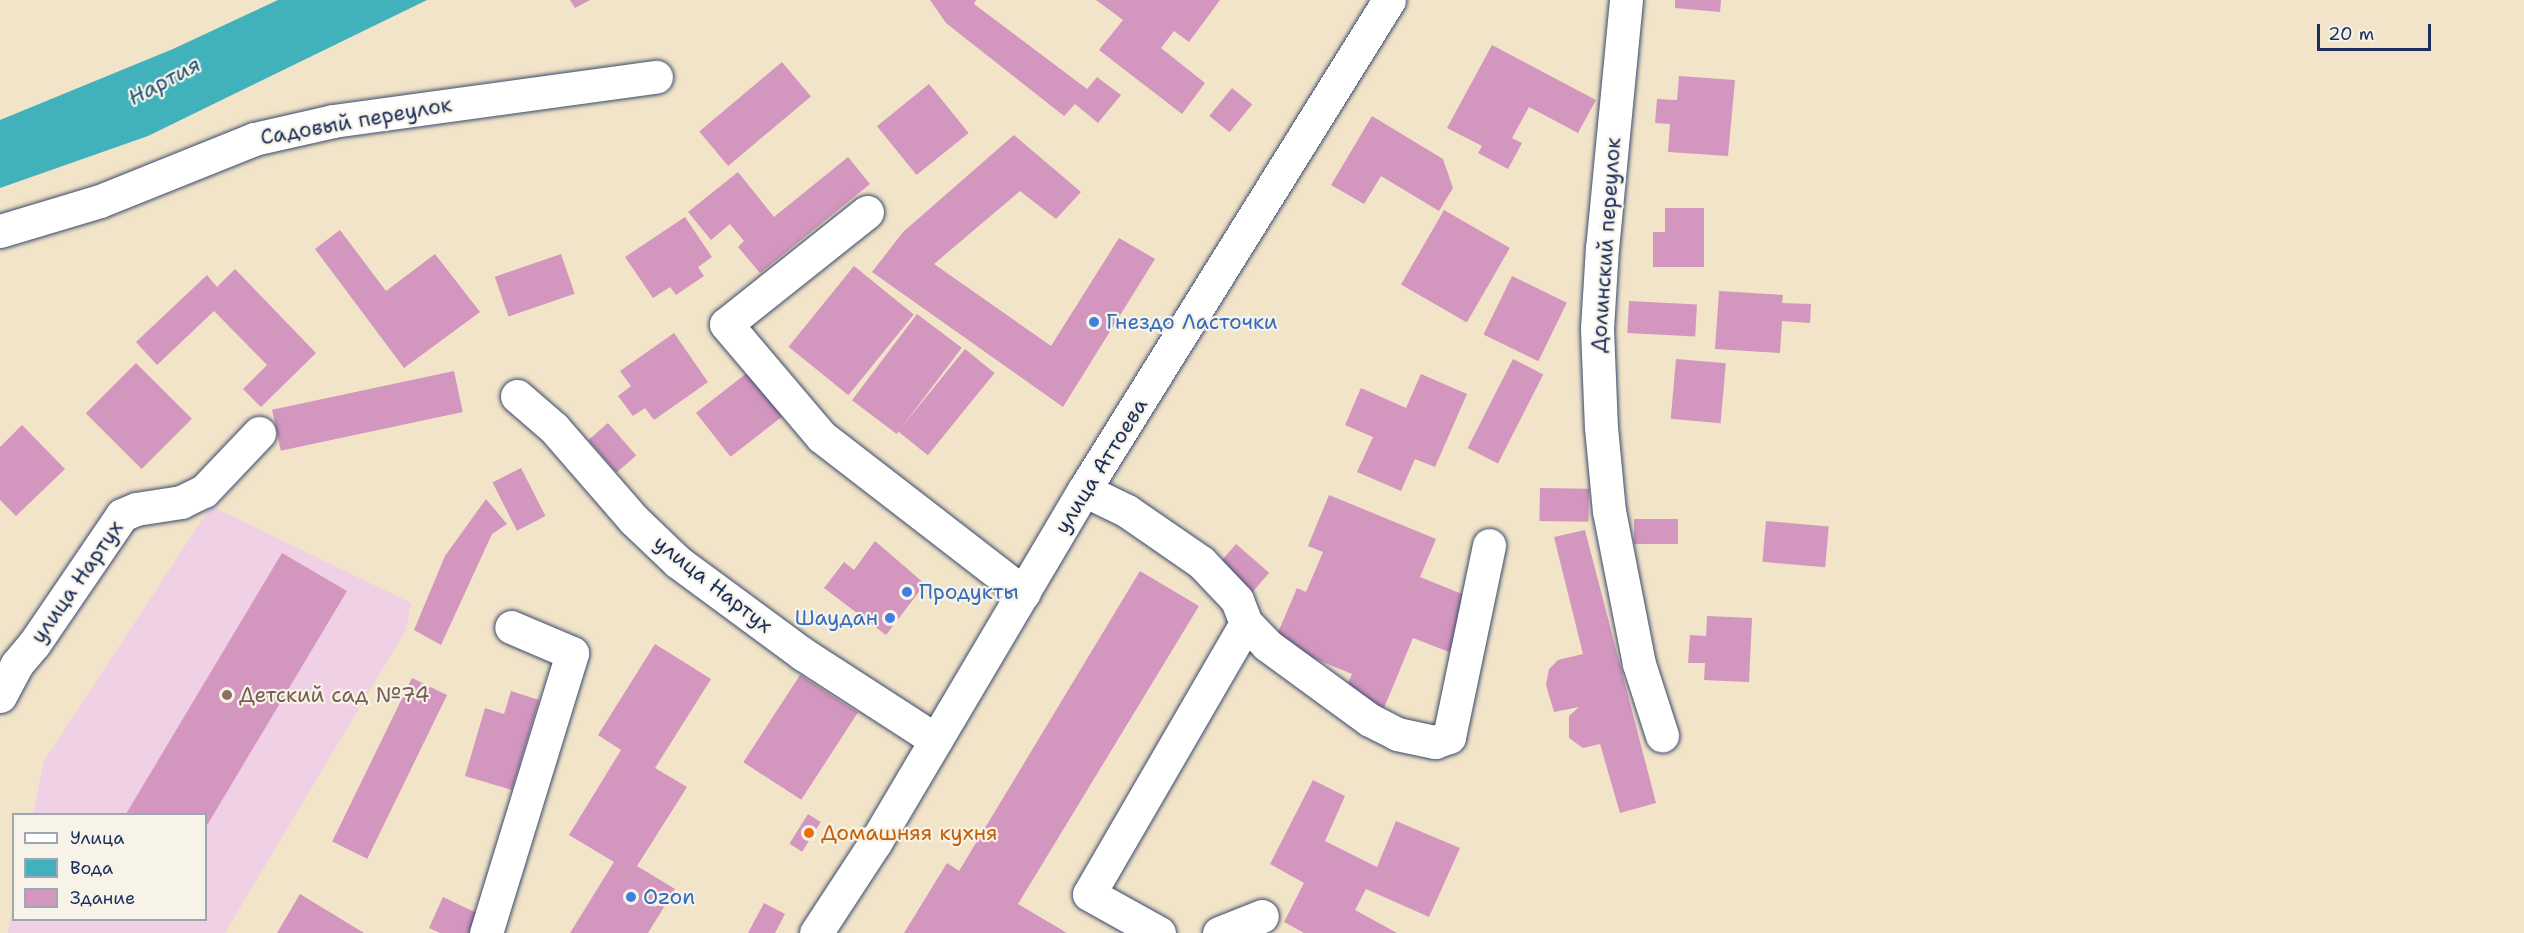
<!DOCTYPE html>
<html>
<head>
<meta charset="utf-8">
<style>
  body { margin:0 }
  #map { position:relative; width:2524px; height:933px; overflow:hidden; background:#f2e4c8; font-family:"Shantell Sans",sans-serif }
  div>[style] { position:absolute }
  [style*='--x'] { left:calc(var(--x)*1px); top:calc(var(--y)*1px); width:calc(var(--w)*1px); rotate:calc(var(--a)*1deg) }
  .built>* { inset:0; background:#f0d0e5 }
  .water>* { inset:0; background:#41b1bc }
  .building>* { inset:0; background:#d396be; transform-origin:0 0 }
  .roads { filter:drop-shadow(0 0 2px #3b4a6e) drop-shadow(0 0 2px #3b4a6e) }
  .minor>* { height:33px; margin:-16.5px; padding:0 16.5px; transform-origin:16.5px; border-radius:16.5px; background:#fff }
  .dots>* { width:16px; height:16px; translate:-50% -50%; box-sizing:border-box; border:3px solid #f7f3e8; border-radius:50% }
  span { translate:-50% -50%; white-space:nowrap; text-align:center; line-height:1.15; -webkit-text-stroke:4.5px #f7f3e8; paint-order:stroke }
  .street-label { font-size:21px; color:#1b2f5e }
  .shop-label { font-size:21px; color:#366cbe }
  .left { translate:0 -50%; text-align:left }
  .right { translate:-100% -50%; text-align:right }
  .education-label { font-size:21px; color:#785e54 }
  .food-label { font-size:21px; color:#c56008 }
  .water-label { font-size:22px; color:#26567a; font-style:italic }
  .legend { position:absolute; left:12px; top:813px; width:195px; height:108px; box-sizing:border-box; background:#f7f3e8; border:2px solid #9fa5b1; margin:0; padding:8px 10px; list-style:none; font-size:18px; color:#1b2f5e }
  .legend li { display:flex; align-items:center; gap:12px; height:30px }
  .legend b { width:30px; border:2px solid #9fa5b1 }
  .scale { position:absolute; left:2317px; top:24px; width:114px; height:27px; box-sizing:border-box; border:3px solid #1b2f5e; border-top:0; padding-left:8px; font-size:18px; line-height:21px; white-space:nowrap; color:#1b2f5e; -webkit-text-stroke:4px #f7f3e8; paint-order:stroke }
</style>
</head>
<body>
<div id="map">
  <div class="built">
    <div style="clip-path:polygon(211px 506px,411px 603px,406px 630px,225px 933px,8px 933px,13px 905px,14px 920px,206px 920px,206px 814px,33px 814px,44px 761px)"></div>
  </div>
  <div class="water">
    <div style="clip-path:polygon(278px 0,427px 0,148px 136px,0 188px,0 120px,173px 49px)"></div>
  </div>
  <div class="building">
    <div style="clip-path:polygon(570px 0,590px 0,575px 8px)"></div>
    <div style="clip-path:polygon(930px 0,976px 0,974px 4px,1087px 89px,1097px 77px,1121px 95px,1098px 123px,1075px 104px,1064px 116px,946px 23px)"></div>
    <div style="clip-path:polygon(1096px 0,1220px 0,1189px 42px,1174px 31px,1161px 48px,1205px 83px,1182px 114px,1099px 50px,1123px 20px)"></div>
    <div style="clip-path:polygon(1675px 0,1721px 0,1720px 12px,1675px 8px)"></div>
    <div style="clip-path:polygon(1492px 45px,1596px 100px,1578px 133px,1529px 107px,1512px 138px,1522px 143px,1508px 169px,1478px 153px,1482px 146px,1447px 128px)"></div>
    <div style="left:782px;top:62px;width:45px;height:108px;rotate:50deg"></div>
    <div style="clip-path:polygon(1679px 76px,1735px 80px,1728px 156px,1668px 152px,1670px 124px,1655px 123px,1657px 99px,1677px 100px)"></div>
    <div style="left:929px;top:84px;width:63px;height:67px;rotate:51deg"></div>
    <div style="left:1232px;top:88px;width:26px;height:36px;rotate:39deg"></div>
    <div style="clip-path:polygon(1372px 116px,1443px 159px,1453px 188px,1439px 211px,1381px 176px,1364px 204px,1331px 185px)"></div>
    <div style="clip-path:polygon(1014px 135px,1081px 192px,1056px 219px,1020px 191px,934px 264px,1051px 346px,1119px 238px,1155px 259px,1063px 407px,872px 272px,903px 232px)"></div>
    <div style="clip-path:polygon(848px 157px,870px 184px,760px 273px,738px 247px,744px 241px,730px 224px,711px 240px,688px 212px,738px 172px,774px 217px)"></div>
    <div style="clip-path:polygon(1665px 208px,1704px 208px,1704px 267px,1653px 267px,1653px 232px,1665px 232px)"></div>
    <div style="left:1444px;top:210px;width:76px;height:86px;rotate:30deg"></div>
    <div style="clip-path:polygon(685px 217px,712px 257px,698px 267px,704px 276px,676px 295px,670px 287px,653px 298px,625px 257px)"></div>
    <div style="clip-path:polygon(340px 230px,386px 291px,435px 254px,480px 312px,404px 368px,315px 249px)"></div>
    <div style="left:561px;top:254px;width:42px;height:70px;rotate:71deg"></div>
    <div style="left:854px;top:266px;width:77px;height:104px;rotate:39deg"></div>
    <div style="clip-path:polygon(235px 269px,316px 353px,261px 407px,243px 389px,267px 365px,214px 311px,157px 365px,136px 342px,207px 275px,217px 287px)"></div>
    <div style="left:1512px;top:276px;width:61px;height:65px;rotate:26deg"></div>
    <div style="clip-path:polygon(1719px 291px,1783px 295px,1782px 303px,1811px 304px,1810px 323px,1782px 321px,1780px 353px,1715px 349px)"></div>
    <div style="left:1629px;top:301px;width:68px;height:32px;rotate:3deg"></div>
    <div style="left:917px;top:314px;width:56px;height:108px;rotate:37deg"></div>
    <div style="clip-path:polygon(674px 333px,708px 382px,654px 420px,645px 408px,633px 416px,618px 396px,631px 386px,620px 371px)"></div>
    <div style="left:965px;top:349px;width:38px;height:106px;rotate:39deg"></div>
    <div style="left:1513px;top:359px;width:34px;height:100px;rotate:27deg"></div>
    <div style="left:1676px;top:359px;width:50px;height:60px;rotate:5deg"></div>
    <div style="left:136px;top:363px;width:79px;height:71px;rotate:45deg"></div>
    <div style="left:752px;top:369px;width:56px;height:71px;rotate:52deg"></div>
    <div style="left:454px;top:371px;width:42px;height:186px;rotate:78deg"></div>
    <div style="clip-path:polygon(1421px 374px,1467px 394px,1435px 467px,1415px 459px,1401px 491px,1357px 472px,1373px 437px,1345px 425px,1361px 388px,1406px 408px)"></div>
    <div style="left:608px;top:423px;width:43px;height:26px;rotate:49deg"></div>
    <div style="clip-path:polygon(22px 425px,65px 469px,16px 516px,0 500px,0 447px)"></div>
    <div style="left:521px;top:468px;width:54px;height:32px;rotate:63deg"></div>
    <div style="left:1540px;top:488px;width:49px;height:33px;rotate:1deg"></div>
    <div style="clip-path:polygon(1329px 495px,1436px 539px,1420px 577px,1472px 598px,1449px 652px,1413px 638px,1384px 708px,1344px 692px,1352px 674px,1274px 642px,1297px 588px,1306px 592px,1323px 552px,1308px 546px)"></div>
    <div style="clip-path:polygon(486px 499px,507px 524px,492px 534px,441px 645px,414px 630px,445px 556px)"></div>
    <div style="left:1678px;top:519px;width:25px;height:44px;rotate:90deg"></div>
    <div style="left:1766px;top:521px;width:63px;height:41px;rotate:5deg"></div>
    <div style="clip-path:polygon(1585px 530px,1656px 803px,1620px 813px,1600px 744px,1583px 748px,1569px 738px,1569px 716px,1579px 707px,1554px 712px,1546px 685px,1549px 669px,1558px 660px,1583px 654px,1554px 537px)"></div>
    <div style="clip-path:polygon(875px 541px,925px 584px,886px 635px,824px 588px,844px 562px,854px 570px)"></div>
    <div style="left:1236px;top:544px;width:44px;height:28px;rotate:41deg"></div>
    <div style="clip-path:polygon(282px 553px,347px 591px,206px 827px,206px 814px,126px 814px)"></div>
    <div style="clip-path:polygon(1140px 571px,1199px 606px,1018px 904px,1067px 933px,904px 933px,947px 863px,959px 871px)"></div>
    <div style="clip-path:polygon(1707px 616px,1752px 618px,1749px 682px,1704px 680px,1705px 663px,1688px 663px,1690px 635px,1706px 636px)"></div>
    <div style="clip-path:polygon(655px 644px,711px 679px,655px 768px,687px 787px,637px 866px,675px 889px,648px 933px,570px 933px,614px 862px,569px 835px,621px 750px,598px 735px)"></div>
    <div style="left:800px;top:675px;width:69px;height:104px;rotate:33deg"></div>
    <div style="left:412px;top:678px;width:39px;height:182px;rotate:26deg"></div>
    <div style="clip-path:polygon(511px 691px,539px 700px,512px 790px,465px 776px,485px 708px,504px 714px)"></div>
    <div style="clip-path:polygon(1313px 780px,1345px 796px,1325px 841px,1377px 867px,1396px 821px,1460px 848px,1429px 917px,1366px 889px,1355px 910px,1397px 933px,1304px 933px,1284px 922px,1304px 883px,1270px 864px)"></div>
    <div style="left:808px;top:814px;width:15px;height:35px;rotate:32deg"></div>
    <div style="clip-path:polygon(300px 894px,364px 933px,277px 933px)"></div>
    <div style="clip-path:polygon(443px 897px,483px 916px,475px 933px,440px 933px,429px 928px)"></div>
    <div style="clip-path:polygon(764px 903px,785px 914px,775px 933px,748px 933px)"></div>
  </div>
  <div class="roads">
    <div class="minor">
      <div style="--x:1626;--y:0;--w:248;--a:95.5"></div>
      <div style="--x:1602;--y:247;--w:82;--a:93.5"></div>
      <div style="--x:1597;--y:329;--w:98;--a:87.7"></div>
      <div style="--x:1601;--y:427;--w:84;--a:84.6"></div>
      <div style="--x:1609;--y:511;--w:156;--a:78.9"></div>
      <div style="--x:1639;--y:664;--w:75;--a:72.1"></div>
      <div style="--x:867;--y:212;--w:180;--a:141.5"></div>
      <div style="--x:726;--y:324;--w:148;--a:49.7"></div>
      <div style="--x:822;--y:437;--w:255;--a:37.7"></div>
      <div style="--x:0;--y:231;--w:104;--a:-16.7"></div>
      <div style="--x:100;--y:201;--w:166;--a:-21.9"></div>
      <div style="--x:254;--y:139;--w:81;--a:-12.8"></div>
      <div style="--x:333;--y:121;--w:326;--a:-7.8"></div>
      <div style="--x:517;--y:396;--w:49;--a:40.9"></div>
      <div style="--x:554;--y:428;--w:122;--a:49"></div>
      <div style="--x:634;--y:520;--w:61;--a:43.7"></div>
      <div style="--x:678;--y:562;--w:155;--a:36.4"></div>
      <div style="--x:803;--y:654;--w:158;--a:32.9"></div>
      <div style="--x:1084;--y:490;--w:48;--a:26"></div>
      <div style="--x:1127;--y:511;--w:90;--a:34.6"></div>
      <div style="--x:1201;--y:562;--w:52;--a:46.5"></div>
      <div style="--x:1237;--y:600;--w:25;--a:69"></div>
      <div style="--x:1246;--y:623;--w:30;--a:46"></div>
      <div style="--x:1267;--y:645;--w:127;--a:36.1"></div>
      <div style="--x:1370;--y:720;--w:30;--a:27"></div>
      <div style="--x:1397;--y:734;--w:39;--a:12"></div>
      <div style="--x:1435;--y:742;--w:15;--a:-20"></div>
      <div style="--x:1449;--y:737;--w:196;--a:-78.2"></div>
      <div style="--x:0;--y:696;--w:36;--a:-62"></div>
      <div style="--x:17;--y:664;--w:26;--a:-50"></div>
      <div style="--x:34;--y:644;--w:156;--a:-55.7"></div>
      <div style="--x:122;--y:515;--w:15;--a:-23"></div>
      <div style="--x:136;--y:509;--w:46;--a:-8.8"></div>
      <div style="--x:181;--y:502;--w:25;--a:-26"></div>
      <div style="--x:204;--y:491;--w:80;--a:-46.5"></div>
      <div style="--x:486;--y:933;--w:293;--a:-72.9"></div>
      <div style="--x:572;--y:653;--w:66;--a:-156.9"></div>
      <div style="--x:816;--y:933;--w:108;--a:-56.8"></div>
      <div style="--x:875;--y:843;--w:410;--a:-59.4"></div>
      <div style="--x:1084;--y:490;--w:577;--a:-58.1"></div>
      <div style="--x:1159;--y:933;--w:80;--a:-150.9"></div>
      <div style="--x:1089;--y:894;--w:313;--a:-59.9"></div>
      <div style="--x:1219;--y:933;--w:46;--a:-21.6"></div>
    </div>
  </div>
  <div class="dots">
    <div style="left:1094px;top:322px;background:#3f7fe0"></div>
    <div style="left:907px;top:592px;background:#3f7fe0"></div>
    <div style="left:890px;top:618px;background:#3f7fe0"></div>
    <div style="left:227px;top:695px;background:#8d6e63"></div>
    <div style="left:809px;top:833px;background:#e8710a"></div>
    <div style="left:631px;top:897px;background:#3f7fe0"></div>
  </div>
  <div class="street-label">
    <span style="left:356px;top:121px;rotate:-10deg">Садовый переулок</span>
    <span style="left:1606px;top:245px;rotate:-86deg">Долинский переулок</span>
    <span style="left:1101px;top:466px;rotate:-58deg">улица Аттоева</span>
    <span style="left:77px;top:582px;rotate:-55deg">улица Нартух</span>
    <span style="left:713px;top:584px;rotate:38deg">улица Нартух</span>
  </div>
  <div class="shop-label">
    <span class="left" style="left:1106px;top:322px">Гнездо Ласточки</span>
    <span class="left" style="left:919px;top:592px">Продукты</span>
    <span class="right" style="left:878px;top:618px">Шаудан</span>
    <span class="left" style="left:643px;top:897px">Ozon</span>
  </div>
  <div class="education-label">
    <span class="left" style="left:239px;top:695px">Детский сад №74</span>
  </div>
  <div class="food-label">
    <span class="left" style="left:821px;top:833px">Домашняя кухня</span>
  </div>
  <div class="water-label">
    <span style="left:164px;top:81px;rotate:-28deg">Нартия</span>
  </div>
  <ul class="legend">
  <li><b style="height:8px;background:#fff"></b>Улица</li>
  <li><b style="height:16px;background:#41b1bc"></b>Вода</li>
  <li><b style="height:16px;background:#d396be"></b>Здание</li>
  </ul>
  <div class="scale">20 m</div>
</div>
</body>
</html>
